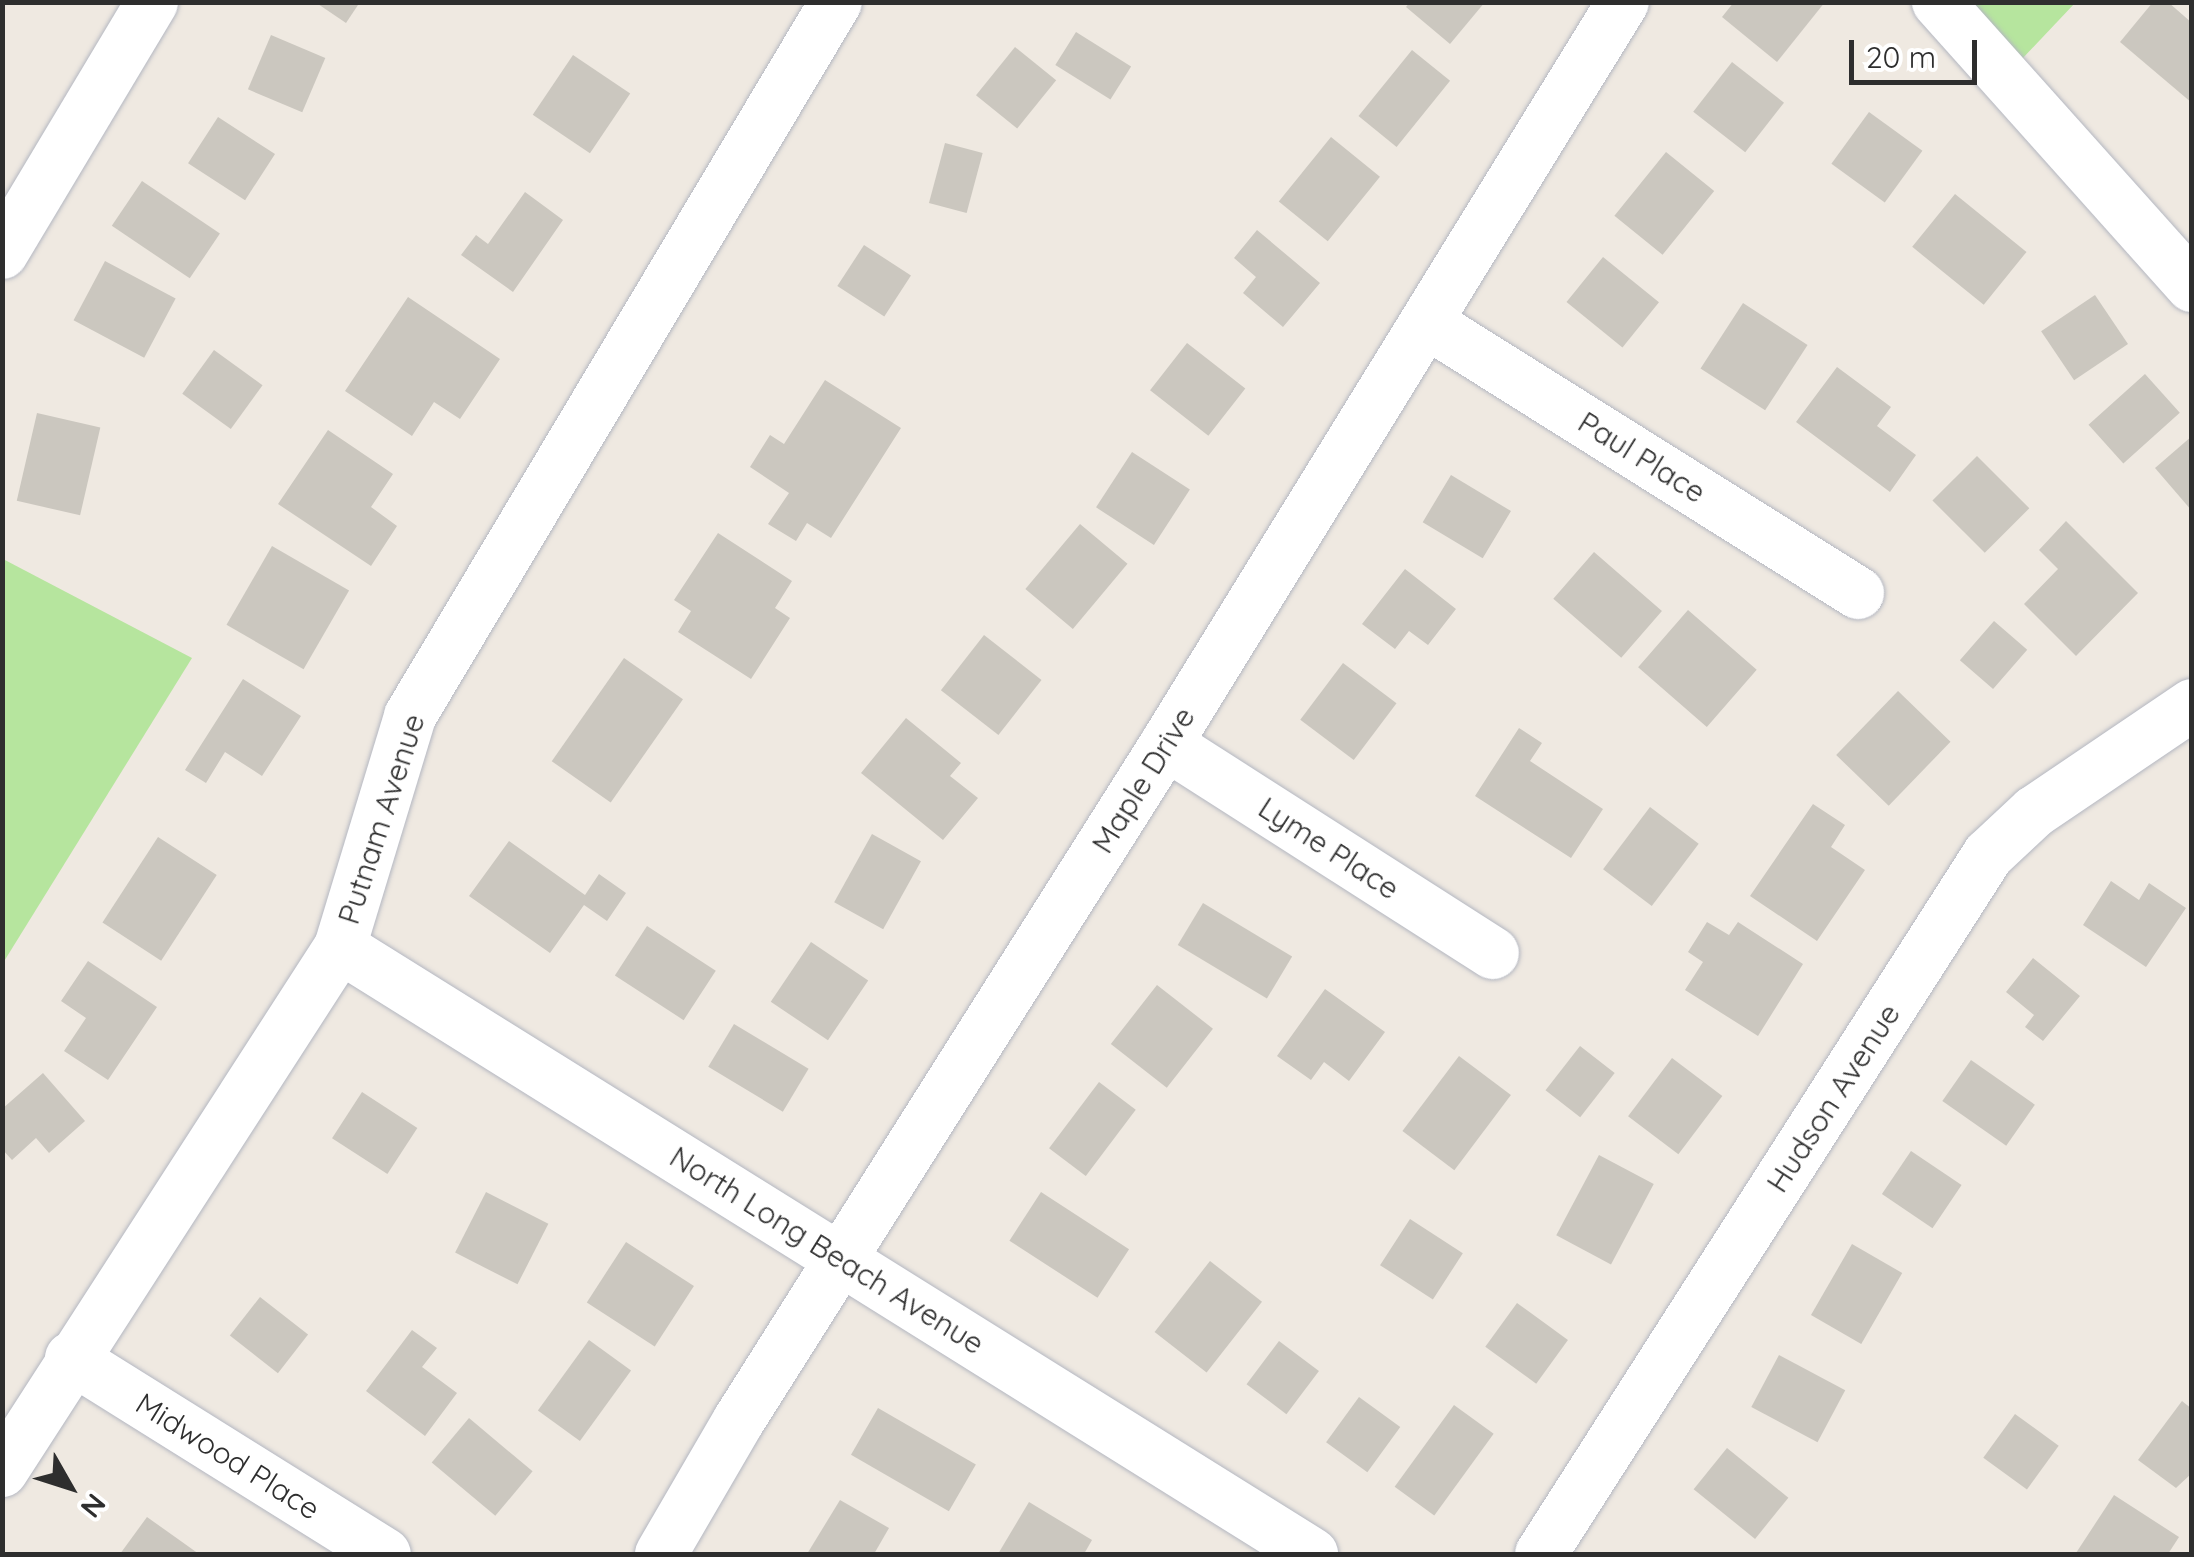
<!DOCTYPE html>
<html>
<head>
<meta charset="utf-8">
<style>
  body { margin:0 }
  #map { position:relative; width:2194px; height:1557px; overflow:hidden; background:#efe9e1; font-family:Quicksand,sans-serif }
  div>[style] { position:absolute }
  [style*='--x'] { left:calc(var(--x)*1px); top:calc(var(--y)*1px); width:calc(var(--w)*1px); rotate:calc(var(--a)*1deg) }
  .green>* { inset:0; background:#b6e59e }
  .building>* { inset:0; background:#cbc7bf; transform-origin:0 0 }
  .roads { filter:drop-shadow(0 0 2px #b4b7c1) drop-shadow(0 0 2px #b4b7c1) }
  .minor>* { height:52px; margin:-26px; padding:0 26px; transform-origin:26px; border-radius:26px; background:#fff }
  span { translate:-50% -50%; white-space:nowrap; text-align:center; line-height:1.15; -webkit-text-stroke:8px #fff; paint-order:stroke }
  .street-label { font-size:30px; color:#2e2e2e }
  .frame { position:absolute; inset:0; border:5px solid #2e2e2e; pointer-events:none }
  .north { position:absolute; left:20px; top:1437px; width:100px; height:100px; -webkit-text-stroke:8px #fff; paint-order:stroke; rotate:129deg; font-size:28px; font-weight:700; line-height:40px; text-align:center; color:#2e2e2e }
  .north::after { content:''; display:block; margin:auto; width:35px; height:45px; background:#2e2e2e; clip-path:polygon(50% 0,100% 100%,50% 72%,0 100%) }
  .scale { position:absolute; left:1849px; top:40px; width:128px; height:45px; box-sizing:border-box; border:5px solid #2e2e2e; border-top:0; padding-left:12px; font-size:30px; line-height:35px; white-space:nowrap; color:#2e2e2e; -webkit-text-stroke:8px #fff; paint-order:stroke }
</style>
</head>
<body>
<div id="map">
  <div class="green">
    <div style="clip-path:polygon(1969px 3px,2075px 3px,2022px 59px)"></div>
    <div style="clip-path:polygon(3px 559px,192px 658px,3px 963px)"></div>
  </div>
  <div class="building">
    <div style="clip-path:polygon(315px 2px,360px 2px,346px 23px)"></div>
    <div style="clip-path:polygon(1410px 2px,1485px 2px,1450px 44px,1406px 7px)"></div>
    <div style="clip-path:polygon(1734px 2px,1825px 2px,1777px 62px,1722px 17px)"></div>
    <div style="clip-path:polygon(2153px 2px,2168px 2px,2192px 23px,2192px 103px,2120px 42px)"></div>
    <div style="left:1076px;top:32px;width:65px;height:39px;rotate:32deg"></div>
    <div style="left:271px;top:35px;width:59px;height:59px;rotate:23deg"></div>
    <div style="left:1015px;top:47px;width:53px;height:62px;rotate:39deg"></div>
    <div style="left:1412px;top:50px;width:49px;height:85px;rotate:39deg"></div>
    <div style="left:573px;top:55px;width:69px;height:72px;rotate:34deg"></div>
    <div style="left:1732px;top:62px;width:66px;height:63px;rotate:38deg"></div>
    <div style="left:1869px;top:112px;width:66px;height:64px;rotate:36deg"></div>
    <div style="left:218px;top:117px;width:68px;height:55px;rotate:33deg"></div>
    <div style="left:1331px;top:137px;width:63px;height:83px;rotate:39deg"></div>
    <div style="left:945px;top:143px;width:39px;height:62px;rotate:15deg"></div>
    <div style="left:1666px;top:152px;width:62px;height:82px;rotate:39deg"></div>
    <div style="left:142px;top:181px;width:94px;height:54px;rotate:34deg"></div>
    <div style="clip-path:polygon(525px 192px,563px 220px,513px 292px,461px 255px,476px 235px,488px 244px)"></div>
    <div style="left:1955px;top:194px;width:92px;height:68px;rotate:39deg"></div>
    <div style="clip-path:polygon(1257px 230px,1320px 283px,1283px 327px,1243px 293px,1256px 277px,1234px 258px)"></div>
    <div style="left:864px;top:245px;width:56px;height:49px;rotate:33deg"></div>
    <div style="left:1603px;top:257px;width:72px;height:58px;rotate:39deg"></div>
    <div style="left:105px;top:261px;width:80px;height:67px;rotate:28deg"></div>
    <div style="left:2095px;top:295px;width:59px;height:65px;rotate:56deg"></div>
    <div style="clip-path:polygon(408px 297px,500px 359px,460px 419px,434px 402px,412px 436px,345px 391px)"></div>
    <div style="left:1743px;top:303px;width:77px;height:78px;rotate:33deg"></div>
    <div style="left:1187px;top:343px;width:74px;height:60px;rotate:38deg"></div>
    <div style="left:214px;top:350px;width:60px;height:54px;rotate:36deg"></div>
    <div style="clip-path:polygon(1837px 367px,1891px 407px,1877px 426px,1916px 455px,1890px 492px,1796px 422px)"></div>
    <div style="left:2145px;top:374px;width:52px;height:76px;rotate:48deg"></div>
    <div style="clip-path:polygon(825px 380px,901px 428px,831px 538px,807px 523px,796px 541px,768px 524px,789px 493px,750px 467px,770px 435px,784px 444px)"></div>
    <div style="left:37px;top:413px;width:65px;height:90px;rotate:13deg"></div>
    <div style="clip-path:polygon(328px 430px,393px 474px,371px 507px,397px 526px,371px 566px,278px 504px)"></div>
    <div style="clip-path:polygon(2192px 436px,2192px 511px,2155px 468px)"></div>
    <div style="left:1132px;top:452px;width:69px;height:66px;rotate:33deg"></div>
    <div style="left:1977px;top:456px;width:74px;height:63px;rotate:45deg"></div>
    <div style="left:1451px;top:475px;width:70px;height:55px;rotate:31deg"></div>
    <div style="clip-path:polygon(2066px 521px,2138px 593px,2076px 656px,2024px 604px,2058px 569px,2039px 550px)"></div>
    <div style="left:1080px;top:524px;width:62px;height:85px;rotate:40deg"></div>
    <div style="clip-path:polygon(718px 533px,792px 581px,775px 608px,790px 618px,751px 679px,678px 632px,691px 611px,674px 600px)"></div>
    <div style="left:272px;top:546px;width:89px;height:91px;rotate:30deg"></div>
    <div style="left:1594px;top:552px;width:90px;height:62px;rotate:41deg"></div>
    <div style="clip-path:polygon(1405px 569px,1456px 609px,1428px 645px,1409px 631px,1395px 649px,1362px 624px)"></div>
    <div style="left:1688px;top:610px;width:91px;height:76px;rotate:41deg"></div>
    <div style="left:1994px;top:621px;width:44px;height:52px;rotate:41deg"></div>
    <div style="left:984px;top:635px;width:73px;height:70px;rotate:38deg"></div>
    <div style="left:624px;top:658px;width:72px;height:126px;rotate:35deg"></div>
    <div style="left:1343px;top:663px;width:67px;height:71px;rotate:37deg"></div>
    <div style="clip-path:polygon(243px 679px,301px 716px,262px 776px,225px 752px,206px 783px,185px 770px)"></div>
    <div style="left:1898px;top:691px;width:73px;height:89px;rotate:44deg"></div>
    <div style="clip-path:polygon(906px 718px,961px 763px,950px 776px,978px 798px,943px 840px,861px 773px)"></div>
    <div style="clip-path:polygon(1519px 728px,1542px 743px,1530px 761px,1603px 809px,1571px 858px,1475px 796px)"></div>
    <div style="clip-path:polygon(1813px 804px,1845px 825px,1831px 847px,1865px 870px,1817px 941px,1750px 896px)"></div>
    <div style="left:1650px;top:807px;width:61px;height:78px;rotate:37deg"></div>
    <div style="left:872px;top:834px;width:56px;height:78px;rotate:29deg"></div>
    <div style="left:158px;top:837px;width:70px;height:102px;rotate:33deg"></div>
    <div style="clip-path:polygon(509px 841px,585px 895px,599px 874px,626px 893px,607px 921px,584px 905px,550px 953px,469px 896px)"></div>
    <div style="clip-path:polygon(2111px 881px,2139px 900px,2149px 883px,2186px 908px,2146px 967px,2083px 925px)"></div>
    <div style="left:1203px;top:903px;width:104px;height:49px;rotate:31deg"></div>
    <div style="clip-path:polygon(1707px 922px,1729px 935px,1738px 922px,1803px 964px,1758px 1036px,1685px 990px,1703px 962px,1688px 952px)"></div>
    <div style="left:647px;top:926px;width:82px;height:59px;rotate:33deg"></div>
    <div style="left:811px;top:942px;width:69px;height:72px;rotate:34deg"></div>
    <div style="clip-path:polygon(2033px 958px,2080px 996px,2043px 1041px,2025px 1027px,2034px 1015px,2006px 992px)"></div>
    <div style="clip-path:polygon(88px 961px,157px 1007px,108px 1080px,64px 1051px,86px 1018px,61px 1001px)"></div>
    <div style="left:1157px;top:985px;width:71px;height:75px;rotate:38deg"></div>
    <div style="clip-path:polygon(1325px 989px,1385px 1032px,1349px 1081px,1324px 1062px,1311px 1080px,1277px 1056px)"></div>
    <div style="left:734px;top:1024px;width:87px;height:50px;rotate:31deg"></div>
    <div style="left:1580px;top:1046px;width:44px;height:56px;rotate:38deg"></div>
    <div style="left:1459px;top:1056px;width:65px;height:94px;rotate:37deg"></div>
    <div style="left:1672px;top:1058px;width:63px;height:73px;rotate:37deg"></div>
    <div style="left:1971px;top:1060px;width:78px;height:50px;rotate:35deg"></div>
    <div style="clip-path:polygon(43px 1073px,85px 1121px,49px 1153px,36px 1138px,12px 1160px,2px 1149px,2px 1109px)"></div>
    <div style="left:1099px;top:1082px;width:46px;height:83px;rotate:37deg"></div>
    <div style="left:362px;top:1092px;width:66px;height:55px;rotate:33deg"></div>
    <div style="left:1911px;top:1151px;width:61px;height:52px;rotate:34deg"></div>
    <div style="left:1599px;top:1155px;width:62px;height:91px;rotate:28deg"></div>
    <div style="left:486px;top:1192px;width:70px;height:68px;rotate:27deg"></div>
    <div style="left:1041px;top:1192px;width:105px;height:58px;rotate:33deg"></div>
    <div style="left:1410px;top:1219px;width:63px;height:55px;rotate:33deg"></div>
    <div style="left:626px;top:1242px;width:81px;height:72px;rotate:33deg"></div>
    <div style="left:1852px;top:1244px;width:58px;height:82px;rotate:30deg"></div>
    <div style="left:1210px;top:1261px;width:66px;height:90px;rotate:38deg"></div>
    <div style="left:260px;top:1297px;width:61px;height:49px;rotate:38deg"></div>
    <div style="left:1517px;top:1303px;width:63px;height:54px;rotate:36deg"></div>
    <div style="clip-path:polygon(412px 1330px,437px 1348px,422px 1367px,457px 1393px,425px 1436px,366px 1391px)"></div>
    <div style="left:589px;top:1340px;width:52px;height:87px;rotate:36deg"></div>
    <div style="left:1279px;top:1341px;width:50px;height:54px;rotate:37deg"></div>
    <div style="left:1779px;top:1355px;width:75px;height:59px;rotate:28deg"></div>
    <div style="left:1359px;top:1397px;width:51px;height:56px;rotate:36deg"></div>
    <div style="clip-path:polygon(2182px 1401px,2192px 1409px,2192px 1473px,2176px 1488px,2138px 1460px)"></div>
    <div style="left:1454px;top:1405px;width:49px;height:101px;rotate:36deg"></div>
    <div style="left:878px;top:1408px;width:113px;height:54px;rotate:30deg"></div>
    <div style="left:2015px;top:1414px;width:54px;height:54px;rotate:36deg"></div>
    <div style="left:469px;top:1418px;width:83px;height:58px;rotate:40deg"></div>
    <div style="left:1727px;top:1448px;width:79px;height:53px;rotate:39deg"></div>
    <div style="clip-path:polygon(2114px 1495px,2179px 1537px,2168px 1554px,2076px 1553px)"></div>
    <div style="clip-path:polygon(840px 1500px,889px 1528px,874px 1554px,807px 1554px)"></div>
    <div style="clip-path:polygon(1029px 1502px,1092px 1540px,1084px 1554px,998px 1554px)"></div>
    <div style="clip-path:polygon(147px 1517px,199px 1554px,120px 1554px)"></div>
  </div>
  <div class="roads">
    <div class="minor">
      <div style="--x:1938;--y:2;--w:381;--a:48.2"></div>
      <div style="--x:2;--y:253;--w:292;--a:-59.1"></div>
      <div style="--x:1426;--y:322;--w:510;--a:32.1"></div>
      <div style="--x:1166;--y:744;--w:388;--a:32.6"></div>
      <div style="--x:340;--y:947;--w:1146;--a:31.98"></div>
      <div style="--x:71;--y:1358;--w:370;--a:32"></div>
      <div style="--x:2;--y:1471;--w:624;--a:-57.18"></div>
      <div style="--x:340;--y:947;--w:241;--a:-73.1"></div>
      <div style="--x:410;--y:716;--w:831;--a:-59.18"></div>
      <div style="--x:661;--y:1554;--w:155;--a:-59.8"></div>
      <div style="--x:739;--y:1420;--w:800;--a:-57.72"></div>
      <div style="--x:1166;--y:744;--w:871;--a:-58.37"></div>
      <div style="--x:1541;--y:1554;--w:830;--a:-57.4"></div>
      <div style="--x:1988;--y:855;--w:63;--a:-43.1"></div>
      <div style="--x:2034;--y:812;--w:191;--a:-34.1"></div>
    </div>
  </div>
  <div class="street-label">
    <span style="left:1642px;top:457px;rotate:32deg">Paul Place</span>
    <span style="left:1143px;top:780px;rotate:-58deg">Maple Drive</span>
    <span style="left:381px;top:819px;rotate:-72deg">Putnam Avenue</span>
    <span style="left:1329px;top:848px;rotate:33deg">Lyme Place</span>
    <span style="left:1833px;top:1098px;rotate:-57deg">Hudson Avenue</span>
    <span style="left:827px;top:1250px;rotate:32deg">North Long Beach Avenue</span>
    <span style="left:228px;top:1456px;rotate:32deg">Midwood Place</span>
  </div>
  <div class="frame"></div>
  <div class="north">N</div>
  <div class="scale">20 m</div>
</div>
</body>
</html>
